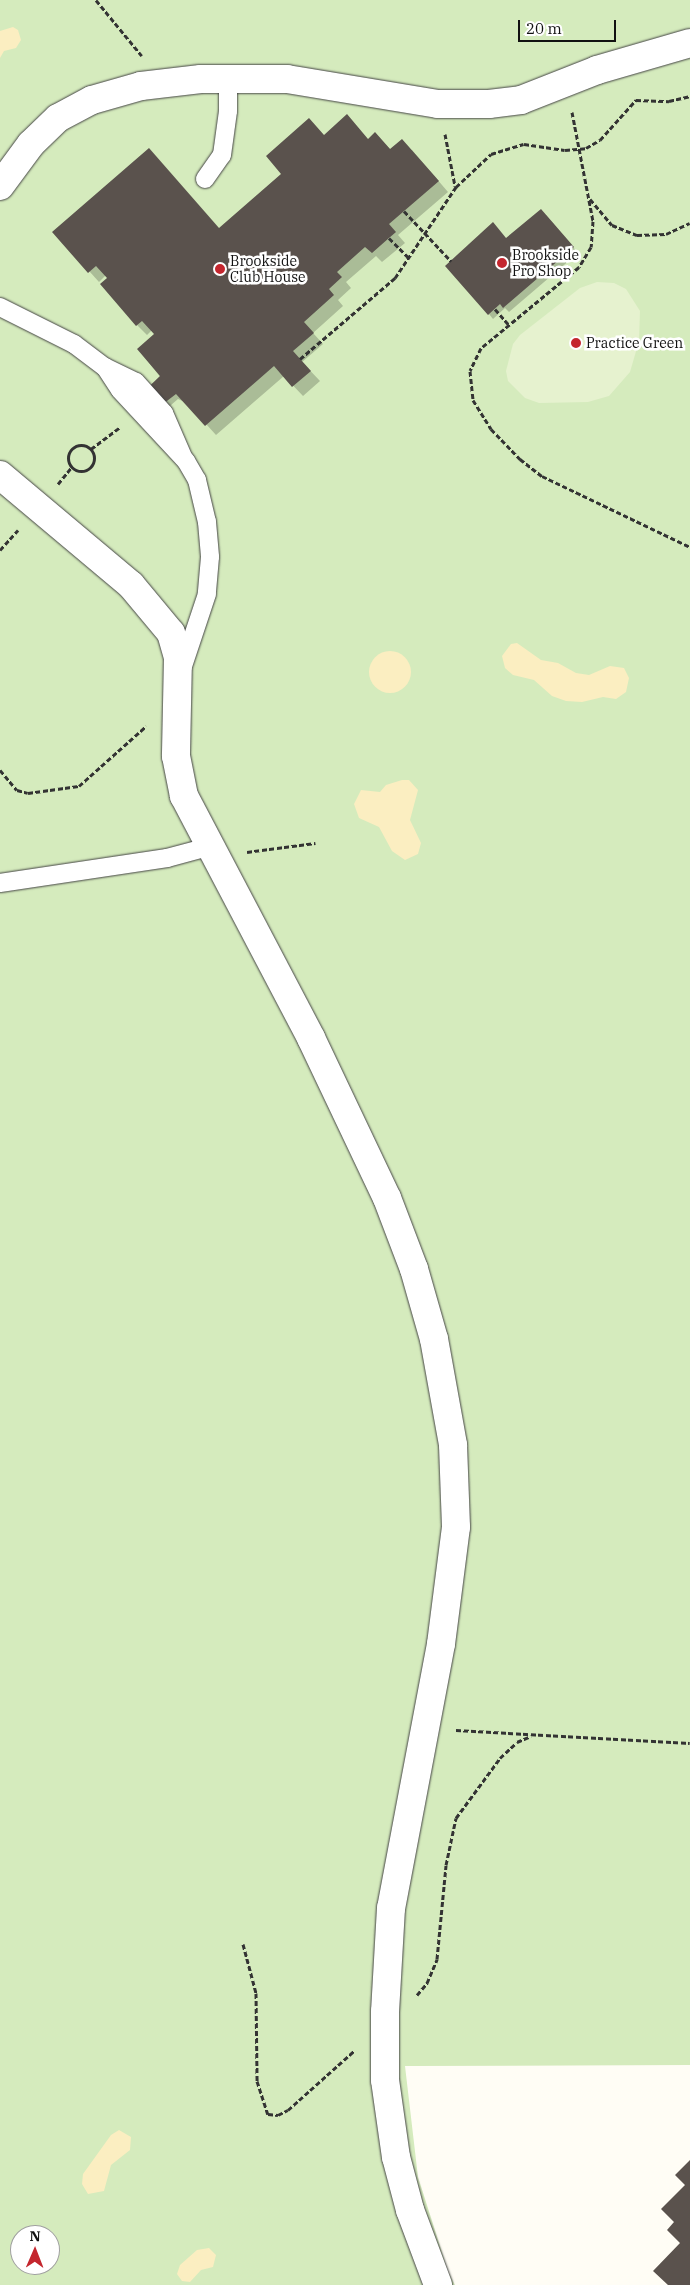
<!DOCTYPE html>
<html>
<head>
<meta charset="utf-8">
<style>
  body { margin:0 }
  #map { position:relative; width:690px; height:2285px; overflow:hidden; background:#fffdf5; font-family:"IBM Plex Serif",serif }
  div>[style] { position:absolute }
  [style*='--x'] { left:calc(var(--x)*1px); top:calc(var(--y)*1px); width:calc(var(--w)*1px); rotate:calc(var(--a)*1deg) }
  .green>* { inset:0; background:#d5ebbd }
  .sand>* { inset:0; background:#fbeec1 }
  .round { border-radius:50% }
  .pitch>* { inset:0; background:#e6f2cf }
  .shadow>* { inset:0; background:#0003 }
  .building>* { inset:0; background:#5a524d }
  .path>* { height:3px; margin-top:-1.5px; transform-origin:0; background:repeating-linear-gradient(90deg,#333 0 5px,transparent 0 7.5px) }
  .path>.ring { margin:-1.5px; padding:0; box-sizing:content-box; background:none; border:3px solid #333; border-radius:50% }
  .roads { filter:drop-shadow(0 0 1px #444) drop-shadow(0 0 1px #444) }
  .service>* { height:18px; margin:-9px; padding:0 9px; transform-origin:9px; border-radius:9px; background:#fff }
  .minor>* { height:28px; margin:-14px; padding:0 14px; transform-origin:14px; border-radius:14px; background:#fff }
  .dots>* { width:14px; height:14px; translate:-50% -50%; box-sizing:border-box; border:2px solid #fff; border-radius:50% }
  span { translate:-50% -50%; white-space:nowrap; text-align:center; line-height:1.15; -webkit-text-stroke:5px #fff; paint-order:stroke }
  .poi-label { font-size:14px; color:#111 }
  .left { translate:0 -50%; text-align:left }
  .north { position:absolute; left:10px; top:2225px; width:50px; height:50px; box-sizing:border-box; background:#fff; border:1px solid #a0a0a0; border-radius:50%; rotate:1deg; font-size:14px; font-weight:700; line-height:20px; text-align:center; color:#111 }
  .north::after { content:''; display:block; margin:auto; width:18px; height:22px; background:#c4262e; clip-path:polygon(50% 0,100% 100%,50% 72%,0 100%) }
  .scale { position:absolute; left:518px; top:20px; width:98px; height:22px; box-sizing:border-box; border:2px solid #111; border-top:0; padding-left:6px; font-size:15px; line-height:18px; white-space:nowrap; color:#111; -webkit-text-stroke:4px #fff; paint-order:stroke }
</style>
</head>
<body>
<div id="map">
  <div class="green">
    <div style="clip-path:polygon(evenodd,0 0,690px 0,690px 2065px,405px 2066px,418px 2177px,448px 2271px,455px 2285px,0 2285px,0 0,20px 2235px,50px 2235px,50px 2265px,20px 2265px,20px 2235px)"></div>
  </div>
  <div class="sand">
    <div style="clip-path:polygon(13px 27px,18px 30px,21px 40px,16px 48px,4px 51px,0 58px,0 31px)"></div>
    <div style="clip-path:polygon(517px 643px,541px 660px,558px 663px,576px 673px,589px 675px,610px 666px,624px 668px,629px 678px,626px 692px,616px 699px,603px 697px,582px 702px,566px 701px,552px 696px,534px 680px,513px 675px,505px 668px,502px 656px,511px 644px)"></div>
    <div class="round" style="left:369px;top:651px;width:42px;height:42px"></div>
    <div style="clip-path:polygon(402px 780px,409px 780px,418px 790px,410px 820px,421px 843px,418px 854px,405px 860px,392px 851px,379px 827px,359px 818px,354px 804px,361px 790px,380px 792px,386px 785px)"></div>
    <div style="clip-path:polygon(119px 2130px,131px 2137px,130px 2150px,111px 2165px,104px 2191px,88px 2194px,82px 2184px,83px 2174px,111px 2135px)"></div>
    <div style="clip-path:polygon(209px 2248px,216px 2255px,213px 2267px,201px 2270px,190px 2282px,182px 2281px,177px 2274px,180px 2265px,197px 2250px)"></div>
  </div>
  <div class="pitch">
    <div style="clip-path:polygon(597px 282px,614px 283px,626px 289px,640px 311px,639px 341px,630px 372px,609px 396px,588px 402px,539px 403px,525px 398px,508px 381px,506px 371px,513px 344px,520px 335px,580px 288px)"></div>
  </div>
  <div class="shadow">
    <div style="clip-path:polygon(375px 133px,391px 150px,412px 150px,448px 192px,398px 235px,405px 243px,399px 248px,382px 262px,376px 256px,346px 282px,351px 288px,338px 300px,343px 306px,313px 333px,323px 344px,302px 362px,320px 381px,303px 396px,284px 376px,216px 435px,187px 403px,178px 399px,156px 418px,169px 388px,139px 350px,156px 335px,152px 330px,147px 335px,137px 325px,106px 275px,99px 282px,54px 232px,220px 229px,324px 136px,368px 140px)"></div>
    <div style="clip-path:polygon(546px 215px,578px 253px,509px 312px,505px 308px,493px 319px,489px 314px)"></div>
  </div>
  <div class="building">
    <div style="clip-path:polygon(347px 114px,368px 139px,375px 132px,390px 149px,402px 139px,439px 181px,389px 224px,396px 232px,389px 238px,372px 253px,365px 247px,337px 272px,342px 277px,329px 289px,334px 295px,304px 322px,314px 333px,293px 351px,311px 371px,292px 387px,274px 366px,205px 426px,176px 394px,150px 414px,137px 398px,160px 376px,137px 349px,154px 334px,142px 321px,136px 326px,100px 284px,107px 278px,96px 266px,88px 273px,52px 232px,149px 148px,219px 228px,281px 174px,266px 156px,309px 118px,324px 135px)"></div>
    <div style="clip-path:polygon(541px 209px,574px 247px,503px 308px,500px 304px,488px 315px,445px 266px,493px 222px,506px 238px)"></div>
    <div style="clip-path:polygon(690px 2160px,690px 2285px,668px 2285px,653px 2271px,680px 2243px,667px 2230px,674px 2222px,661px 2209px,685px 2185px,675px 2175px)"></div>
  </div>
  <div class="path">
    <div style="--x:96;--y:0;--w:72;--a:50.6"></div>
    <div style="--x:572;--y:112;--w:111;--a:79.1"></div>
    <div style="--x:593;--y:221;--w:26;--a:94"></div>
    <div style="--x:591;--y:247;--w:23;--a:121"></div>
    <div style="--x:579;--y:267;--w:127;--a:140.4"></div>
    <div style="--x:481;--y:348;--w:25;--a:116"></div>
    <div style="--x:470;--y:371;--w:29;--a:84"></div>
    <div style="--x:473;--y:400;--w:34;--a:58"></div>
    <div style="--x:491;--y:429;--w:42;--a:46"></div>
    <div style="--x:520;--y:459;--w:28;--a:38"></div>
    <div style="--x:542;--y:476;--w:164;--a:25.6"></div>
    <div style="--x:445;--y:134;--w:53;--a:79.1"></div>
    <div style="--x:590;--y:199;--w:34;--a:50"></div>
    <div style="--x:612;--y:225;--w:27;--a:22"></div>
    <div style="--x:637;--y:235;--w:29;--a:-2"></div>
    <div style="--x:666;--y:234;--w:26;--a:-25"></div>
    <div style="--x:404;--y:211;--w:69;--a:46.8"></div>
    <div style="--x:389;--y:238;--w:27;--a:45"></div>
    <div style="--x:495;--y:309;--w:20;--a:49"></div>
    <div style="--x:300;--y:359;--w:125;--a:-40.5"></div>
    <div style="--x:395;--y:278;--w:110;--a:-56.2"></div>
    <div style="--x:456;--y:187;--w:48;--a:-43.3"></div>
    <div style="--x:491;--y:154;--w:34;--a:-17"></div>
    <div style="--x:524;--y:144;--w:41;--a:8.3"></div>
    <div style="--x:565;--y:150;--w:21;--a:-5"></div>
    <div style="--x:586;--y:148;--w:16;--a:-30"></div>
    <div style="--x:600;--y:140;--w:54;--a:-48"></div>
    <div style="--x:636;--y:100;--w:33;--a:2"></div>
    <div style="--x:669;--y:101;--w:22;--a:-13"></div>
    <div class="ring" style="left:68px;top:445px;width:23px;height:23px"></div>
    <div style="--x:91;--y:449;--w:36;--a:-37"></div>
    <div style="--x:58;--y:484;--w:22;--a:-51"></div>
    <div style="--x:0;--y:550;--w:27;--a:-48"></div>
    <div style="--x:0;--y:770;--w:26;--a:50"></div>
    <div style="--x:17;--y:790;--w:11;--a:15"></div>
    <div style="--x:28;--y:793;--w:51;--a:-7.8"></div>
    <div style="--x:79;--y:786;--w:90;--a:-41.8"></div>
    <div style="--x:247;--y:852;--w:69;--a:-7.5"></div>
    <div style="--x:456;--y:1730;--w:234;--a:3.2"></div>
    <div style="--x:243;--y:1944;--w:51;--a:75.1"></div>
    <div style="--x:256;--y:1993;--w:88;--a:89.3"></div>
    <div style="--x:257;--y:2081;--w:35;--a:72"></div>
    <div style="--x:268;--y:2114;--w:10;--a:6"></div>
    <div style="--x:278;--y:2115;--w:11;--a:-27"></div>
    <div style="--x:288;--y:2110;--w:89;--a:-41.8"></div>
    <div style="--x:417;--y:1995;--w:16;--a:-50"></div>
    <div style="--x:427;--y:1983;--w:26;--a:-67"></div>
    <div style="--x:437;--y:1959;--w:94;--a:-84.5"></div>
    <div style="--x:446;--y:1865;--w:48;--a:-78"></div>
    <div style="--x:456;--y:1818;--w:74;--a:-53.7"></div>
    <div style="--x:500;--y:1758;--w:23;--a:-43"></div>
    <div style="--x:517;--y:1742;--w:15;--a:-23"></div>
  </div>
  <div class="roads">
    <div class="service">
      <div style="--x:205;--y:179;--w:29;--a:-55"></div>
      <div style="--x:222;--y:155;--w:44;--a:-82.2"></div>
      <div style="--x:228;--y:111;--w:33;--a:-90"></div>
      <div style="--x:0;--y:307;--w:83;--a:26.6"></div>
      <div style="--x:74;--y:344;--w:39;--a:37"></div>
      <div style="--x:105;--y:367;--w:27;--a:57"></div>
      <div style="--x:120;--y:390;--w:97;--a:47.1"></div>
      <div style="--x:186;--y:461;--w:22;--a:60"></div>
      <div style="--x:197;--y:480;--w:43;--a:76.6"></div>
      <div style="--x:207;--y:522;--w:35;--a:85"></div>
      <div style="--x:210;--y:557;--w:37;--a:95"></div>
      <div style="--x:207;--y:594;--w:79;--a:108.4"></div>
      <div style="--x:105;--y:367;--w:34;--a:26"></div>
      <div style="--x:136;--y:382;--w:42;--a:47.9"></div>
      <div style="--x:164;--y:413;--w:48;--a:66.6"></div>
      <div style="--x:0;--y:883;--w:169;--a:-8.5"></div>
      <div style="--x:167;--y:858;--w:42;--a:-15"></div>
    </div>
    <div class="minor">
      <div style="--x:0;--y:186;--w:52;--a:-53.6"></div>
      <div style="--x:31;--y:144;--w:37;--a:-44"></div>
      <div style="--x:58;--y:118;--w:38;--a:-28"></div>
      <div style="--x:92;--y:100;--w:51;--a:-15.9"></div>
      <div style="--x:141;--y:86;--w:60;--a:-6.7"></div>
      <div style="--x:201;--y:79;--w:86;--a:0"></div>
      <div style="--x:287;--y:79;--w:153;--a:9.4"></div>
      <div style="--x:438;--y:104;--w:51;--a:0"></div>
      <div style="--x:489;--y:104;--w:32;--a:-7"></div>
      <div style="--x:521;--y:100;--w:82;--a:-21.5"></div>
      <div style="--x:597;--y:70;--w:97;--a:-16.2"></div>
      <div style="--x:0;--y:475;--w:171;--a:40"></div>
      <div style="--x:131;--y:585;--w:62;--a:50.2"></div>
      <div style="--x:171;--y:633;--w:25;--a:74"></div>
      <div style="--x:178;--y:657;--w:99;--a:91.2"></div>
      <div style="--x:176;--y:756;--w:41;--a:78.7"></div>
      <div style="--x:184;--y:796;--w:273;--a:62.3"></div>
      <div style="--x:311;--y:1038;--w:177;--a:64.6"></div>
      <div style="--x:387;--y:1198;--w:76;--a:69.2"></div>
      <div style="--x:414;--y:1269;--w:73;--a:74.1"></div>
      <div style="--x:434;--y:1339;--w:108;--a:79.8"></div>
      <div style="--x:453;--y:1445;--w:82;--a:87.9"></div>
      <div style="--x:456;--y:1527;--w:118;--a:97.3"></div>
      <div style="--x:441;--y:1644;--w:269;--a:100.7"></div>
      <div style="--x:391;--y:1908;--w:104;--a:93.3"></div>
      <div style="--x:385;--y:2012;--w:68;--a:90"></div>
      <div style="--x:385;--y:2080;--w:78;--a:81.9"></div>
      <div style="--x:396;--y:2157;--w:55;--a:75.2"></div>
      <div style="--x:410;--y:2210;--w:80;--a:69.5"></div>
    </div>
  </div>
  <div class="dots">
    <div style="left:502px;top:263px;background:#c4262e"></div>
    <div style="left:220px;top:269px;background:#c4262e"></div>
    <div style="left:576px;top:343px;background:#c4262e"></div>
  </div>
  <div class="poi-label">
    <span class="left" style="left:512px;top:263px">Brookside<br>Pro Shop</span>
    <span class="left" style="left:230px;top:269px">Brookside<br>Club House</span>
    <span class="left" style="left:586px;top:343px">Practice Green</span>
  </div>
  <div class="north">N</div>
  <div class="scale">20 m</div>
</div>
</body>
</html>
